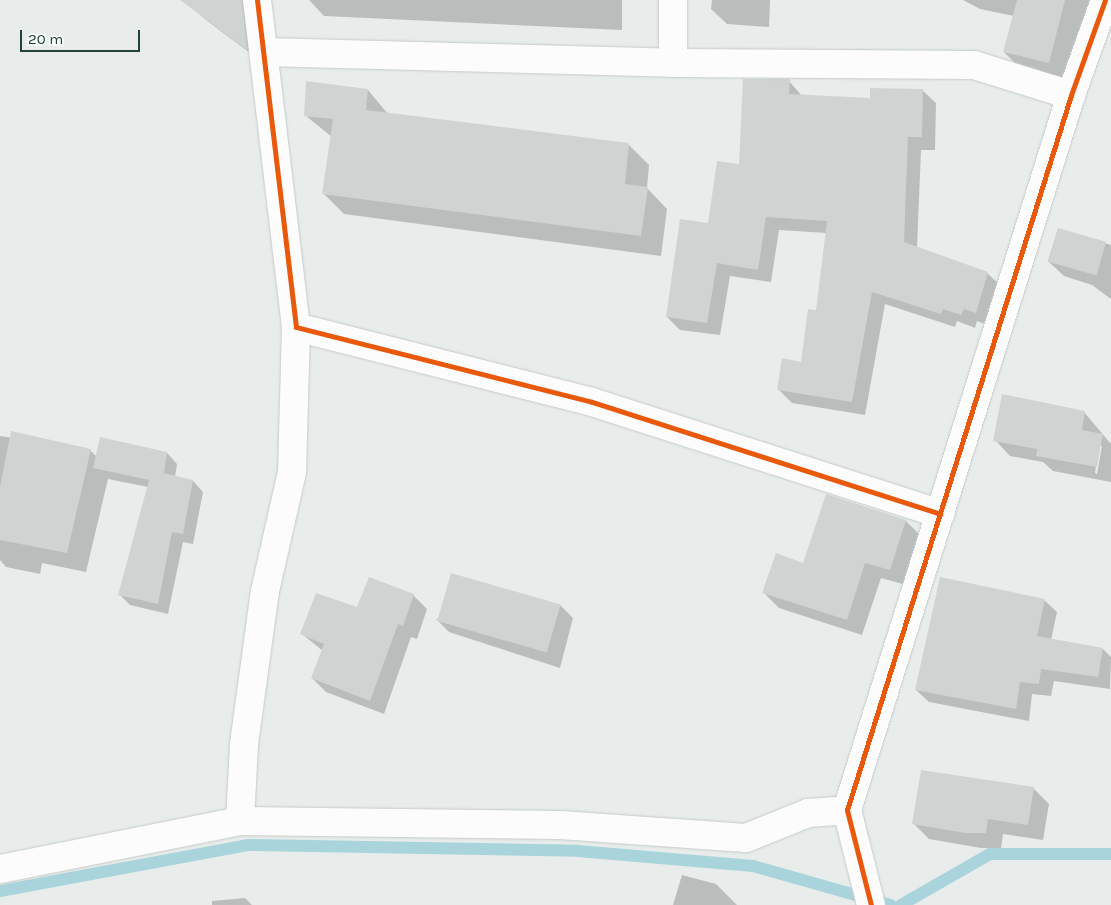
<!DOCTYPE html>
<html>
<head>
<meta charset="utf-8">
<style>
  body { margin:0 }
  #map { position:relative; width:1111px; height:905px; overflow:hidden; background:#e8edeb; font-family:Karla,sans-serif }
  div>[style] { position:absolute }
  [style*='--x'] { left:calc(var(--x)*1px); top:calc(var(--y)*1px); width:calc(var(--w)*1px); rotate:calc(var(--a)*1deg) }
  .shadow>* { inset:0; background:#0003 }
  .stream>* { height:12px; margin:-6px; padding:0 6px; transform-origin:6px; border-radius:6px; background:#a9d4db }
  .building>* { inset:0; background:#cfd4d2; transform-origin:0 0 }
  .roads { filter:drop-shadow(0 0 1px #c5cac8) drop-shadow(0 0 1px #c5cac8) }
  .minor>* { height:28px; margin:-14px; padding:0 14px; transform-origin:14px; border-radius:14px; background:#fcfcfc }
  .cycleway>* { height:5px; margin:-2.5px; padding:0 2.5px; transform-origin:2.5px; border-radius:2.5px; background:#e8590c }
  span { translate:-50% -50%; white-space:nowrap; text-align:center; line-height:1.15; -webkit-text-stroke:4.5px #f7fbf9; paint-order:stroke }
  .scale { position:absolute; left:20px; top:30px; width:120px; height:22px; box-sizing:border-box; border:2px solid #24423a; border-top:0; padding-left:6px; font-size:15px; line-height:18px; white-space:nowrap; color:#24423a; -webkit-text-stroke:4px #f7fbf9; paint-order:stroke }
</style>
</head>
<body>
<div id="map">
  <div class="shadow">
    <div style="clip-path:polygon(196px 0,249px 0,254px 56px,206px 20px,197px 12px)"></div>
    <div style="clip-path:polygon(309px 0,622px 0,622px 30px,324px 16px)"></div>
    <div style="clip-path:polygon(712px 0,770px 0,769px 27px,727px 24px,711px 9px)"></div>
    <div style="clip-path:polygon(963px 0,1090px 0,1069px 82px,1024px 72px,1004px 52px,1014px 16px,980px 9px)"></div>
    <div style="clip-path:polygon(789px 81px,802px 96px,871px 99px,922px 90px,936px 103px,935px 150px,921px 150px,917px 248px,987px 273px,1001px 286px,990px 326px,977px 321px,975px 328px,957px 321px,955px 327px,885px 304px,865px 415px,792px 403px,778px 389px,802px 363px,817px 311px,827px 233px,779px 230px,771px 282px,730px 276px,720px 335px,680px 330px,667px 317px,709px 225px)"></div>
    <div style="clip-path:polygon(368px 90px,388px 114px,628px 144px,649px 165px,647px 188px,667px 209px,661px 256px,344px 214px,324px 194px,332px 137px,306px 116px)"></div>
    <div style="clip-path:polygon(1058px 229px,1111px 245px,1111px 299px,1092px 285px,1064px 276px,1048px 261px)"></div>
    <div style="clip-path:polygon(evenodd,1084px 412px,1111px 444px,1111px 482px,1053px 471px,1043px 462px,1010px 456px,995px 440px,1084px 412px,1099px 446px,1102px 446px,1097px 474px,1095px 473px,1099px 446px)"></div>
    <div style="clip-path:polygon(0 436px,90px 450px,97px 457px,167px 453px,177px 464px,175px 477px,193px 481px,203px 492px,193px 544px,183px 542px,168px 614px,130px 605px,120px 595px,148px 487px,108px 479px,86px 572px,42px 563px,40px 574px,6px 567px,0 560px)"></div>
    <div style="clip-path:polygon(906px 521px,921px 536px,906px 585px,881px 578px,862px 635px,779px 608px,763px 592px,803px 564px)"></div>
    <div style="clip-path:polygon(413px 595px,427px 609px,417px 639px,411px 637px,384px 714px,326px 692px,312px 678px,323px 651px,302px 634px)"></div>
    <div style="clip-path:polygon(1044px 600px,1057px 612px,1051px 640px,1103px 649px,1111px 657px,1110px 689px,1054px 681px,1051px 696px,1032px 694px,1029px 721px,929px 702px,916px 690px)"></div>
    <div style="clip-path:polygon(560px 605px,573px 618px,560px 668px,449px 632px,436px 619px)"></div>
    <div style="clip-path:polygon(1033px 788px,1049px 804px,1043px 840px,1003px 834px,1001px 848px,981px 848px,929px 839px,914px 824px)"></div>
    <div style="clip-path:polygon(682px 875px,716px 884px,737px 905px,673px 905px)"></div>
    <div style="clip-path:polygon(245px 898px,252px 905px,212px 905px,212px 901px)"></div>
  </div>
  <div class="stream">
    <div style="--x:0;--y:891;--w:253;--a:-10.5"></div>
    <div style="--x:249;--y:845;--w:329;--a:1"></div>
    <div style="--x:578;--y:851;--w:176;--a:4.9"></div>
    <div style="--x:753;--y:866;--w:143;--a:15.8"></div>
    <div style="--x:901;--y:905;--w:103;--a:-29.8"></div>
    <div style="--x:990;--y:854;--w:121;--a:0"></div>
  </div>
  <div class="building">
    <div style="clip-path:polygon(180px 0,242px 0,247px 50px)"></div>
    <div style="clip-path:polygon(1017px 0,1065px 0,1049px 63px,1003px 52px)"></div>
    <div style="clip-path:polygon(743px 79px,790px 79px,789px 94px,870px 98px,870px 88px,923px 89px,922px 137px,908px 137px,904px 242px,988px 272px,976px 313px,964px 309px,961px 315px,943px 309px,941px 314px,872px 292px,852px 402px,777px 390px,782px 358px,801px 362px,808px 309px,816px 310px,827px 221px,766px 217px,758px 270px,717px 263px,707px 323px,666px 317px,680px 219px,708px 223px,717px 161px,739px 164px)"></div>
    <div style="clip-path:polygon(306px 81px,368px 89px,366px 110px,629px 143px,625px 184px,648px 187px,641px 236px,322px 194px,333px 119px,304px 116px)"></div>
    <div style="left:1058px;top:228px;width:50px;height:35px;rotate:16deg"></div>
    <div style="clip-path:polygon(1002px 394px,1085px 411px,1082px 430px,1103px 434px,1097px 467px,1036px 456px,1037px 449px,993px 441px)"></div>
    <div style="clip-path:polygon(11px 431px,91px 449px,67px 553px,0 540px,0 487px)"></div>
    <div style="clip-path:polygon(100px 437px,167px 452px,164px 473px,193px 480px,183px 534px,172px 532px,158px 604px,118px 595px,149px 480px,93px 468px)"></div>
    <div style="clip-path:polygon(826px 494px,906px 520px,890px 570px,865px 563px,847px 620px,762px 593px,776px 553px,803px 563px)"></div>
    <div style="left:451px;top:573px;width:114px;height:50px;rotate:16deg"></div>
    <div style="clip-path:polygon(369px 577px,414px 594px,403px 626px,398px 624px,370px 701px,311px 678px,324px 644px,300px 634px,316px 593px,357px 607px)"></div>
    <div style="clip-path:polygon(940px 577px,1045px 599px,1037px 636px,1103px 648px,1098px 677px,1041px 669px,1039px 684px,1020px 682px,1016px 709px,915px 690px)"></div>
    <div style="clip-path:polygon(921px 770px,1034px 787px,1028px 825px,988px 819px,986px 833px,965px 833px,912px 824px)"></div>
  </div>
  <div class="roads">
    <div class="minor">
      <div style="--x:257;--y:0;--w:329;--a:83.2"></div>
      <div style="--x:296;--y:327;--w:305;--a:14.2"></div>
      <div style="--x:592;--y:402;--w:366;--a:17.8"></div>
      <div style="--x:673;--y:0;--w:63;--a:90"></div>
      <div style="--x:265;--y:52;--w:408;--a:1.5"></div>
      <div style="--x:673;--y:63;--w:301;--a:0.4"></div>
      <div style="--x:974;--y:65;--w:102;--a:17.2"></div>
      <div style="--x:240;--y:821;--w:77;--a:-87"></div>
      <div style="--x:244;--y:744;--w:154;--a:-82.2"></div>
      <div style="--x:265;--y:591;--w:122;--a:-77.2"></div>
      <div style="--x:292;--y:472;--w:145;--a:-88.4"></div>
      <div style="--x:0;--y:869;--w:245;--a:-11.3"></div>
      <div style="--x:240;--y:821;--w:320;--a:0.7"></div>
      <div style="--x:560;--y:825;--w:186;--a:4"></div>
      <div style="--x:746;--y:838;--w:67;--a:-22"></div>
      <div style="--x:808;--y:813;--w:39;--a:-4"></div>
      <div style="--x:871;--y:905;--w:98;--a:-104.2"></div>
      <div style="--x:847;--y:810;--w:749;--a:-72.6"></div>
      <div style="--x:1071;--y:95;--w:101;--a:-70.3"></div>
    </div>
  </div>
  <div class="cycleway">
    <div style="--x:257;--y:0;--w:329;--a:83.2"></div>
    <div style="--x:296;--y:327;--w:305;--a:14.2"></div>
    <div style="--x:592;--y:402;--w:366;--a:17.8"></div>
    <div style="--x:871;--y:905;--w:98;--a:-104.2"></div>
    <div style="--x:847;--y:810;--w:749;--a:-72.6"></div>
    <div style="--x:1071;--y:95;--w:101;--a:-70.3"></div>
  </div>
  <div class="scale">20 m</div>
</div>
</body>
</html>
